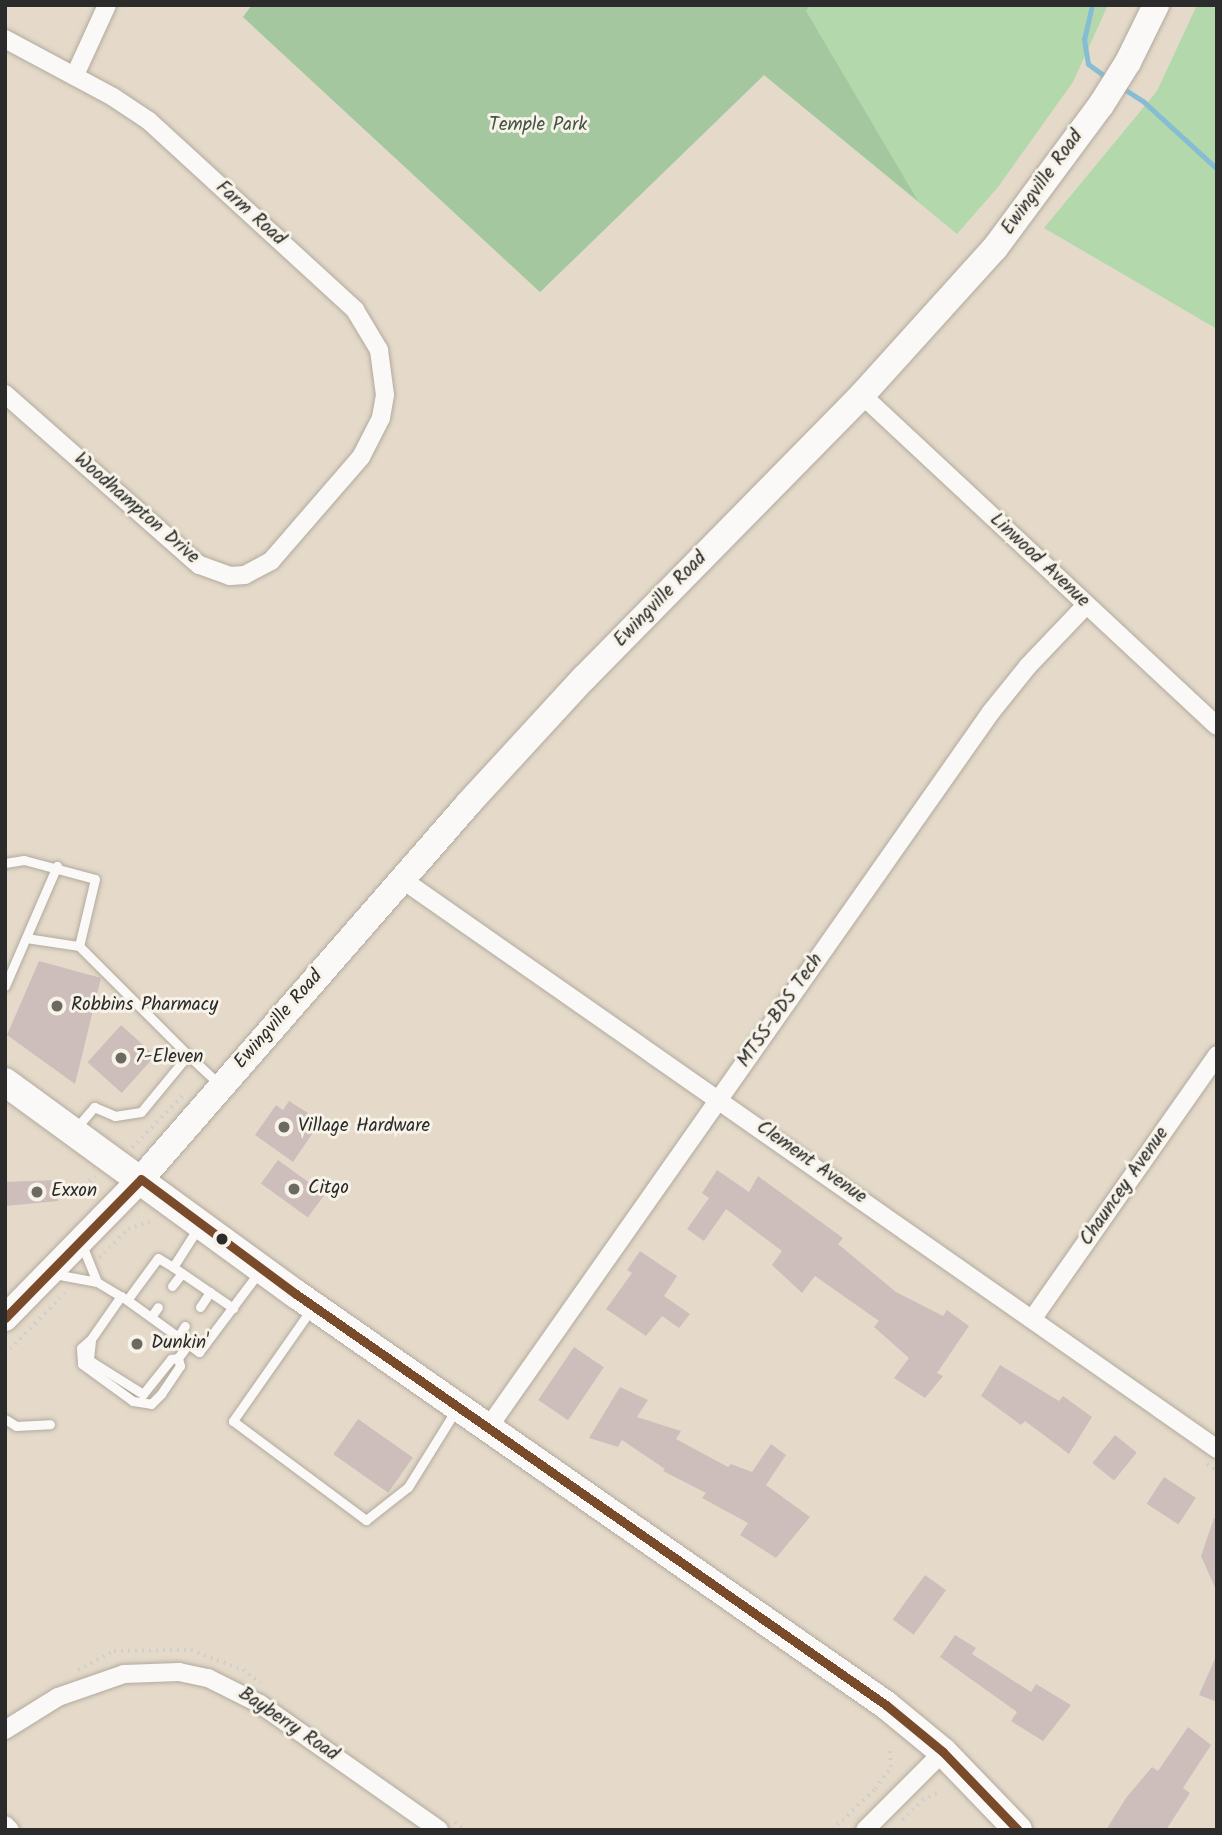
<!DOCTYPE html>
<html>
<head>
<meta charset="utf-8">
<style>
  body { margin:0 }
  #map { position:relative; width:1222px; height:1835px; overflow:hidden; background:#e5dac9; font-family:Kalam,sans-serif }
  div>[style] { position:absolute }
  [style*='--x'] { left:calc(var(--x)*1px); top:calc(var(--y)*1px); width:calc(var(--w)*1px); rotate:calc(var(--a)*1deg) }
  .green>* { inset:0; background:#b2d8ac }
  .forest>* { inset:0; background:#a4c7a0 }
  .stream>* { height:5px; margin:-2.5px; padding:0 2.5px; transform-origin:2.5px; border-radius:2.5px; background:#86bdd5 }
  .building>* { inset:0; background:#cdbebb; transform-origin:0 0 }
  .path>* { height:3.5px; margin-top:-1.75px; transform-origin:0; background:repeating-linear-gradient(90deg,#d1cfcb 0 2px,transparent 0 7px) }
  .roads { filter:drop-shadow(0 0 2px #b1aa9f) drop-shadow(0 0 2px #b1aa9f) }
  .service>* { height:9px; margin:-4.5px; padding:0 4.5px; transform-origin:4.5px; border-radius:4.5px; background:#fbf9f7 }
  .minor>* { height:18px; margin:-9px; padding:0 9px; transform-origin:9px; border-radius:9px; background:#fbf9f7 }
  .secondary>* { height:26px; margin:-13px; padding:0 13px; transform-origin:13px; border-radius:13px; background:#fbf9f7 }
  .primary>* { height:28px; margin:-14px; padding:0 14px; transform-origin:14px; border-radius:14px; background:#fbf9f7 }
  .bus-1>* { height:9px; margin:-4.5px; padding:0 4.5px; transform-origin:4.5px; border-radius:4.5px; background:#7a4b2a }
  .dots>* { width:19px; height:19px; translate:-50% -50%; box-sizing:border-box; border:4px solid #f7f3e8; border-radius:50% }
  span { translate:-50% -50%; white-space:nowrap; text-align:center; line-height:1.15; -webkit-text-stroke:6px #f7f3e8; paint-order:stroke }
  .park-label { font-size:19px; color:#425646 }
  .street-label { font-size:19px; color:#2b2b2b }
  .poi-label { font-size:19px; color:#2b2b2b }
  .left { translate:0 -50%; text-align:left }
  .frame { position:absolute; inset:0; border:7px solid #2b2b2b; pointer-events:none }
</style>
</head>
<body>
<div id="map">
  <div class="green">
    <div style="clip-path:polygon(252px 5px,1108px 5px,1073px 82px,998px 187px,957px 234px,764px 75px,540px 292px,243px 17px)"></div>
    <div style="clip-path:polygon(1197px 5px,1217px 5px,1217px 329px,1044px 228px,1157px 91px)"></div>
  </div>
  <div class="forest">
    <div style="clip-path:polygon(252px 5px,810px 5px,806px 11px,918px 201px,764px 75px,540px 292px,243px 17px)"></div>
  </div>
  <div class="stream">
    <div style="--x:1092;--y:5;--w:35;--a:103"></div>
    <div style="--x:1084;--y:39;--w:25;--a:81"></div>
    <div style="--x:1088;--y:64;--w:27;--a:36"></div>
    <div style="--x:1121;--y:87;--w:27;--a:33"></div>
    <div style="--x:1144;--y:102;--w:99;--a:42.5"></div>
  </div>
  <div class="building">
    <div style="clip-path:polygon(39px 961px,101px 978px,75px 1084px,7px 1035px)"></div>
    <div style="left:121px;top:1025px;width:46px;height:50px;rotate:42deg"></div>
    <div style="clip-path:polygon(289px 1101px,308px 1113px,301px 1123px,314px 1131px,293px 1162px,255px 1135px,276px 1105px,283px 1110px)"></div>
    <div style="left:278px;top:1160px;width:58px;height:29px;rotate:36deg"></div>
    <div style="clip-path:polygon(717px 1170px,749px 1192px,758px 1176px,843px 1238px,838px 1244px,896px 1292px,943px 1316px,947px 1310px,969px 1326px,937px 1373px,943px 1376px,925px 1398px,894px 1378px,909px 1358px,874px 1327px,879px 1321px,815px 1276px,802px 1293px,772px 1265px,782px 1251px,726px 1209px,704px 1241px,687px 1229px,709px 1198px,702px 1193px)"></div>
    <div style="clip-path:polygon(56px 1180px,58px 1201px,5px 1206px,5px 1182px)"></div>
    <div style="clip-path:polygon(640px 1251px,677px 1276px,664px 1296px,690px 1314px,679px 1328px,662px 1316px,646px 1336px,606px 1309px,632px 1273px,627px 1270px)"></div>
    <div style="left:574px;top:1347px;width:36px;height:64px;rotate:34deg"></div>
    <div style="clip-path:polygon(1000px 1365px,1059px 1401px,1063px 1396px,1092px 1417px,1069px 1454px,1025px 1421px,1021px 1425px,981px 1396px)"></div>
    <div style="clip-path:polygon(620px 1387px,648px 1400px,637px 1417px,681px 1431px,676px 1439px,728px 1467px,731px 1464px,752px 1472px,771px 1444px,786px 1455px,766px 1485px,810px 1517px,776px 1558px,740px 1535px,748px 1523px,702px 1498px,706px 1493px,663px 1471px,665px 1469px,622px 1440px,618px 1447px,589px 1438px)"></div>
    <div style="left:358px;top:1419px;width:67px;height:43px;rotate:35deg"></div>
    <div style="left:1115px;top:1435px;width:28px;height:36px;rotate:39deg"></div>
    <div style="left:1164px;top:1477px;width:38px;height:32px;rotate:33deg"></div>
    <div style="clip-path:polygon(1214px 1518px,1217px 1518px,1217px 1592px,1201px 1556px)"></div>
    <div style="left:925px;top:1575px;width:26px;height:55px;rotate:36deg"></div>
    <div style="clip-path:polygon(955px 1635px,976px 1648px,972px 1654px,1031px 1692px,1036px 1684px,1071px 1705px,1043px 1741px,1011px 1721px,1017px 1712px,940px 1657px)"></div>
    <div style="clip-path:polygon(1217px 1654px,1217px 1702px,1199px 1695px)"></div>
    <div style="clip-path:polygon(1188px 1727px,1211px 1745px,1183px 1788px,1190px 1793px,1166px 1830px,1106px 1830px,1126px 1798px,1152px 1767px,1158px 1771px)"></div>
  </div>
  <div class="path">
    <div style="--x:132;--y:1148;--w:76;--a:-46.1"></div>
    <div style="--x:83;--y:1185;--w:15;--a:-32"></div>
    <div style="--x:99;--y:1258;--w:41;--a:-45"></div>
    <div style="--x:128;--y:1229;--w:23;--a:-18"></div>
    <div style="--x:5;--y:1354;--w:91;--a:-45.4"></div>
    <div style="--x:1207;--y:1464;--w:12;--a:35"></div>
    <div style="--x:78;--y:1670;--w:41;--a:-27.8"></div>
    <div style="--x:114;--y:1651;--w:77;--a:-0.7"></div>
    <div style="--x:191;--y:1650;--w:56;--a:21"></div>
    <div style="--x:243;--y:1670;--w:22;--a:36"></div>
    <div style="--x:902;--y:1820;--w:28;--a:-45"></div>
    <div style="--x:922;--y:1800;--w:19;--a:-25"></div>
    <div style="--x:455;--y:1822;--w:13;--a:39"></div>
    <div style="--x:832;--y:1830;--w:59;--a:-43.6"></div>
    <div style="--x:875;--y:1789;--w:27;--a:-54"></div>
    <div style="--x:891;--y:1767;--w:20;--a:-96"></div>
  </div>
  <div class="roads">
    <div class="service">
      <div style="--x:5;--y:863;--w:19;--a:-9"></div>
      <div style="--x:24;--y:860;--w:73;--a:15"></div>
      <div style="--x:95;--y:879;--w:69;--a:103.4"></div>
      <div style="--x:79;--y:946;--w:154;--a:45"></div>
      <div style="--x:26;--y:938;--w:54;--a:8.6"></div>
      <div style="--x:5;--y:986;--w:131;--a:-66.6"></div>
      <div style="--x:76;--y:1128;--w:28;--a:-49"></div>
      <div style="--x:94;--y:1107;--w:23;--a:23"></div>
      <div style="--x:115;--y:1116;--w:26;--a:-9"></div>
      <div style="--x:141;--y:1112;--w:74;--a:-50.5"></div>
      <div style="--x:188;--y:1055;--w:42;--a:43.1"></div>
      <div style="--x:198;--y:1228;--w:46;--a:122.7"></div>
      <div style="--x:173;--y:1267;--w:17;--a:-149"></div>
      <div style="--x:158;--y:1258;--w:52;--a:126.4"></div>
      <div style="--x:127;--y:1300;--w:89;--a:35.8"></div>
      <div style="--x:199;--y:1352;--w:100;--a:-53.1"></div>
      <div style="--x:82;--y:1245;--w:40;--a:68"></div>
      <div style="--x:173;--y:1267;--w:73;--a:34.3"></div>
      <div style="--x:54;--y:1274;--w:44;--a:10.5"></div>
      <div style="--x:97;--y:1282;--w:33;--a:31"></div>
      <div style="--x:172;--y:1286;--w:16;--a:-52"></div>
      <div style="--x:121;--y:1296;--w:52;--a:124.9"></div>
      <div style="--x:91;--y:1339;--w:13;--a:138"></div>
      <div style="--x:81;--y:1348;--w:16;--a:86"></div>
      <div style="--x:82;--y:1364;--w:63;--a:36"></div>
      <div style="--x:133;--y:1401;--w:18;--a:9"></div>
      <div style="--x:151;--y:1404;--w:14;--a:-45"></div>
      <div style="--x:161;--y:1394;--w:34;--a:-56"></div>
      <div style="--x:180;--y:1366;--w:8;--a:-104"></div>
      <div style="--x:200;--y:1307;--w:18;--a:-56"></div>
      <div style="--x:312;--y:1308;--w:138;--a:125"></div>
      <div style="--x:233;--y:1421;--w:166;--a:36.7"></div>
      <div style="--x:366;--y:1520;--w:53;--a:-38.2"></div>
      <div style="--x:408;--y:1487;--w:91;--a:-58.1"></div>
      <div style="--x:151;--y:1317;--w:12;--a:-55"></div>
      <div style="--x:178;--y:1337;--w:13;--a:-58"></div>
      <div style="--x:91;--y:1340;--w:20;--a:96"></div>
      <div style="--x:89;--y:1360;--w:64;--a:32.2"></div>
      <div style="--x:143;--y:1394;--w:45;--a:-51.3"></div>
      <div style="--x:171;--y:1359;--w:7;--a:-8"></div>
      <div style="--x:178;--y:1358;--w:17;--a:-54"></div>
      <div style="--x:5;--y:1419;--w:13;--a:32"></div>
      <div style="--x:16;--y:1426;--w:34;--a:-3"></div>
    </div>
    <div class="minor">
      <div style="--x:5;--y:39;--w:123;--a:28.2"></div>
      <div style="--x:113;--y:97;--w:43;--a:33.7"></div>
      <div style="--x:149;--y:121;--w:280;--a:42.5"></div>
      <div style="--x:355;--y:310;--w:47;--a:59"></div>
      <div style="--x:379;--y:350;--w:45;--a:82.4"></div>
      <div style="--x:385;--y:395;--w:23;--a:100"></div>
      <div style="--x:381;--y:418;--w:44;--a:117.1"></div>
      <div style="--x:361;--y:457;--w:138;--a:130.9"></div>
      <div style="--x:271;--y:561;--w:30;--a:152"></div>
      <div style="--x:245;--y:575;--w:15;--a:176"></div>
      <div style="--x:230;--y:576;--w:33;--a:-160"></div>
      <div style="--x:199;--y:565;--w:259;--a:-138.6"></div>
      <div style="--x:75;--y:75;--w:77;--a:-65.4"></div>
      <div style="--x:862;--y:395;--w:485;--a:43"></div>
      <div style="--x:403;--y:880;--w:993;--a:34.95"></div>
      <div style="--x:1033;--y:1318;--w:321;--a:-55"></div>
      <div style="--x:488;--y:1428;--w:875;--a:-54.91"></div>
      <div style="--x:991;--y:712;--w:59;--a:-51.2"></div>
      <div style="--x:1028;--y:666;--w:84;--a:-46.4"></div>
      <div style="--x:5;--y:1730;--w:62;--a:-31.9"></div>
      <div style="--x:58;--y:1697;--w:70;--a:-19.2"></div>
      <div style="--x:124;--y:1674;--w:55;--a:-2.1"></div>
      <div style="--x:179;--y:1672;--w:30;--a:12"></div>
      <div style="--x:208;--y:1678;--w:58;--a:26.6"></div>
      <div style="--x:260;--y:1704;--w:219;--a:35.1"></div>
      <div style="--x:5;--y:1825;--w:7;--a:45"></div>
      <div style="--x:865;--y:1830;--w:110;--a:-45"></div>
    </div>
    <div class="secondary">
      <div style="--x:5;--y:1318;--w:194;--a:-45.6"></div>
      <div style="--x:141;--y:1179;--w:498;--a:-48.9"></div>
      <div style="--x:468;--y:804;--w:171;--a:-47.4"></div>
      <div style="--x:584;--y:678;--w:397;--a:-45.5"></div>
      <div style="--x:862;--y:395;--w:198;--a:-47.9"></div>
      <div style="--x:995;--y:248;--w:178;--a:-53.5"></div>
      <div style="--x:1101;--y:105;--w:51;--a:-57.9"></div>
      <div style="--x:1128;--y:62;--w:64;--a:-63.8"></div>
    </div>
    <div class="primary">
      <div style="--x:5;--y:1082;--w:360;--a:36.1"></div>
      <div style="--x:296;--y:1294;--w:719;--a:34.86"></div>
      <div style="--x:886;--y:1705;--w:74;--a:39.5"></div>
      <div style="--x:943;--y:1752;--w:108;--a:46.1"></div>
    </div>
  </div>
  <div class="bus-1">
    <div style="--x:5;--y:1318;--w:194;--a:-45.6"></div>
    <div style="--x:141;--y:1179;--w:193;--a:36.6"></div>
    <div style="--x:296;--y:1294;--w:719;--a:34.86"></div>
    <div style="--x:886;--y:1705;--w:74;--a:39.5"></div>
    <div style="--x:943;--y:1752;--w:108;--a:46.1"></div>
  </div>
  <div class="dots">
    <div style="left:57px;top:1006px;background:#6c6862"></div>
    <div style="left:121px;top:1058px;background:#6c6862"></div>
    <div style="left:284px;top:1127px;background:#6c6862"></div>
    <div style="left:294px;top:1189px;background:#6c6862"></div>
    <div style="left:37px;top:1192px;background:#6c6862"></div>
    <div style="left:222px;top:1239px;background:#2b2b2b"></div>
    <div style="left:137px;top:1344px;background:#6c6862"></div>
  </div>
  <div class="park-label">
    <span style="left:538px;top:126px">Temple Park</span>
  </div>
  <div class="street-label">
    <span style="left:1043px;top:183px;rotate:-54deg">Ewingville Road</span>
    <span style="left:250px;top:214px;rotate:42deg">Farm Road</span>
    <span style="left:136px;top:509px;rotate:41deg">Woodhampton Drive</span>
    <span style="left:1039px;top:561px;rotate:43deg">Linwood Avenue</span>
    <span style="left:661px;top:600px;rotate:-46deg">Ewingville Road</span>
    <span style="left:781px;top:1011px;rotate:-55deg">MTSS-BDS Tech</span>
    <span style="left:279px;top:1020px;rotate:-49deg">Ewingville Road</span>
    <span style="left:811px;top:1163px;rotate:35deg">Clement Avenue</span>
    <span style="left:1125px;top:1187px;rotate:-55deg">Chauncey Avenue</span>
    <span style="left:288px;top:1725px;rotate:34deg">Bayberry Road</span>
  </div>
  <div class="poi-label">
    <span class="left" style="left:71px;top:1006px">Robbins Pharmacy</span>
    <span class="left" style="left:135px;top:1058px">7-Eleven</span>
    <span class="left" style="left:298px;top:1127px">Village Hardware</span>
    <span class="left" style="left:308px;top:1189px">Citgo</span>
    <span class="left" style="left:51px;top:1192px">Exxon</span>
    <span class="left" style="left:151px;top:1344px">Dunkin'</span>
  </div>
  <div class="frame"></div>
</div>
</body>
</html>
